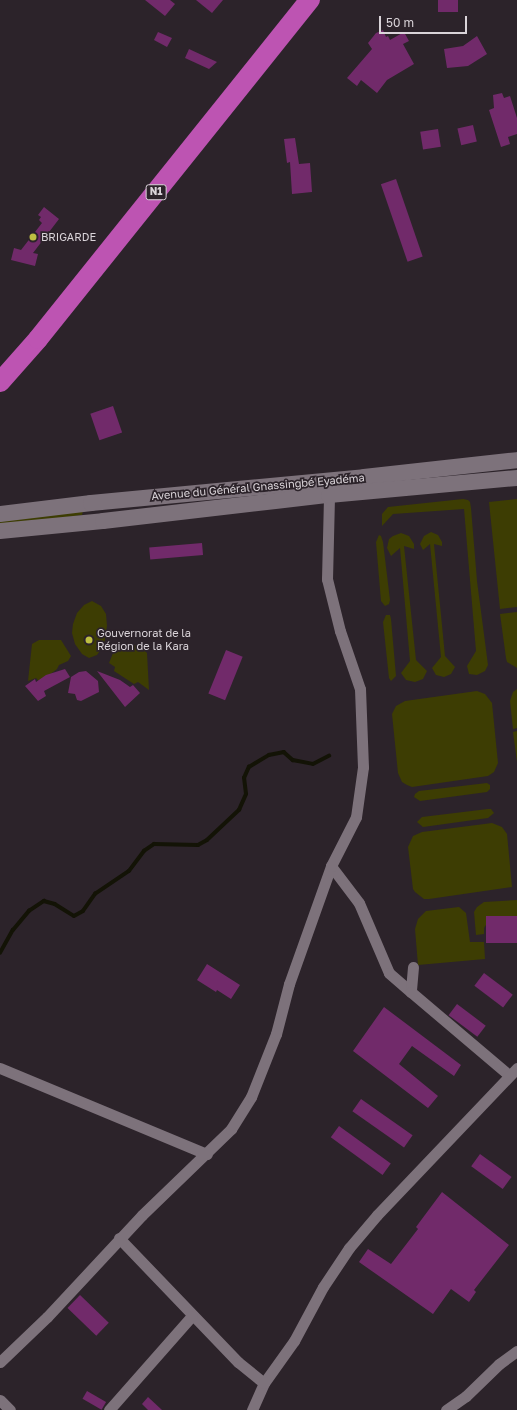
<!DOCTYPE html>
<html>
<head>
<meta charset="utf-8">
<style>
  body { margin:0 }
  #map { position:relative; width:517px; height:1410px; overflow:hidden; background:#2c232a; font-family:"Golos Text",sans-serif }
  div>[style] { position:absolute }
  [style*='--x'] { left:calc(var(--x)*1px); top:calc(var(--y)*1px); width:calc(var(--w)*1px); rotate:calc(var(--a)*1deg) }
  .green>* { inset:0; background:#3d3d03 }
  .stream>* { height:3.5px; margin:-1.75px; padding:0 1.75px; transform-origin:1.75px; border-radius:1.75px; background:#131306 }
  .building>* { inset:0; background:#712a6a; transform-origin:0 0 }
  .street>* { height:11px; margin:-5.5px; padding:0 5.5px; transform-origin:5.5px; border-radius:5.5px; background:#7d727b }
  .secondary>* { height:16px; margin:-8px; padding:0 8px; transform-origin:8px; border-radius:8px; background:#7d727b }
  .highway>* { height:20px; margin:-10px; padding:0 10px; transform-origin:10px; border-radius:10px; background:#bd54b2 }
  .dots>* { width:11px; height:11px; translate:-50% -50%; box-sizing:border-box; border:2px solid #2c232a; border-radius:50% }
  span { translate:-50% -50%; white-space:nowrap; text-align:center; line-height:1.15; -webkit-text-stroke:3.5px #2c232a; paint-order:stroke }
  .shield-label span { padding:1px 3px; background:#2c232a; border:1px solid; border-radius:3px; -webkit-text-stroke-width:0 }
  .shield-label { font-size:10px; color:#dad4d9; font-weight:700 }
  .poi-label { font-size:11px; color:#dad4d9 }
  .left { translate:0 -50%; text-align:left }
  .street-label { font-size:11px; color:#dad4d9 }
  .scale { position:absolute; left:379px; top:16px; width:88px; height:18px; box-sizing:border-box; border:2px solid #dad4d9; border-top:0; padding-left:5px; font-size:12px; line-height:14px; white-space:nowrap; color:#dad4d9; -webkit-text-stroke:3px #2c232a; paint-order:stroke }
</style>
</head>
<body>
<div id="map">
  <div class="green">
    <div style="clip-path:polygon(463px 499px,468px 500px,470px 502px,471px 508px,477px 581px,488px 665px,485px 671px,477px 675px,469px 674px,467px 666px,476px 651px,464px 509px,393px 514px,382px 526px,382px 514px,388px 507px)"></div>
    <div style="clip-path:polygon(517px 499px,517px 607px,500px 609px,489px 502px)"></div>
    <div style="clip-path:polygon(83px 511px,82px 515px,0 526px,0 520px)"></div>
    <div style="clip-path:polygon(431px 532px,438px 535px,442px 542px,442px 546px,434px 544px,445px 656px,455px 667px,451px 674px,444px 677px,436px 675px,432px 668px,441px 657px,430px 544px,423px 550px,420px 544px,424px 536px)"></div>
    <div style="clip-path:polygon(401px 533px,409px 536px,414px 544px,414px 549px,404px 546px,416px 660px,427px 671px,423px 679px,415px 682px,406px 680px,401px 673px,410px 661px,400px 548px,391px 556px,387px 548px,389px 539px,393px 536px)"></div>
    <div style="clip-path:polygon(379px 535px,381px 536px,383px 542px,390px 600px,389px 604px,385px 606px,381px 601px,376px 542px)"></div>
    <div style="clip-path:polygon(92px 601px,101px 606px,106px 614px,107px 626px,104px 645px,97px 655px,89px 658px,82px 654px,75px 644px,72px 633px,73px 624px,77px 613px,84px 605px)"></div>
    <div style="clip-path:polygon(517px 612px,517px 668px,507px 662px,506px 658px,500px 614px)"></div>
    <div style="clip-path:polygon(386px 615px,390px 615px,391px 619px,396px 676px,391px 681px,389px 678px,383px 622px)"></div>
    <div style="clip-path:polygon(39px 640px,61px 640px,71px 656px,68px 661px,59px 665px,57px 669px,40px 682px,36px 678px,28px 681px,32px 644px)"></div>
    <div style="clip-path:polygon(117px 643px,140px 646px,147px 653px,149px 690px,138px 682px,134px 684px,114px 671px,115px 667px,109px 663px)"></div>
    <div style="clip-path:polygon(517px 689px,517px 728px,513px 729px,510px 701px,513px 692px)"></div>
    <div style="clip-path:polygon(477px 691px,485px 694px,492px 703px,498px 763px,494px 772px,488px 776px,412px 787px,407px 785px,402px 782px,398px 773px,392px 714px,396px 706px,405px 701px)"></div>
    <div style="clip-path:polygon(517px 731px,517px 762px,513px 732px)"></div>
    <div style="clip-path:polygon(487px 783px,490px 785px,490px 789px,487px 792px,420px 801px,414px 797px,415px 794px,419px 791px)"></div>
    <div style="clip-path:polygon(488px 809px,491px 809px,494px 813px,488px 818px,423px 827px,417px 822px,422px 817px)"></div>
    <div style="clip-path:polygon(492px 823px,502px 827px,507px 834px,512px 887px,429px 899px,424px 899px,415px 892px,413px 889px,408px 847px,413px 836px,422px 832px)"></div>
    <div style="clip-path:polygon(517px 900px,517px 917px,489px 920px,484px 928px,484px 934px,476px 935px,474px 912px,477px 907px,484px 902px)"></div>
    <div style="clip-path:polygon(459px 907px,466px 913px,470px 942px,484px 942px,485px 959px,418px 965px,415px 929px,418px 919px,426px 911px)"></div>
  </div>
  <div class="stream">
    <div style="--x:0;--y:953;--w:26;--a:-61"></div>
    <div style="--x:13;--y:930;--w:25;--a:-50"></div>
    <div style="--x:29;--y:911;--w:18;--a:-34"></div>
    <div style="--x:44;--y:901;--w:11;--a:15"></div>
    <div style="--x:55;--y:904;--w:22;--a:32"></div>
    <div style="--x:74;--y:916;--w:10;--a:-29"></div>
    <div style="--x:83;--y:911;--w:21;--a:-55"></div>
    <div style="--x:95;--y:894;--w:41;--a:-34.1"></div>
    <div style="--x:129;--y:871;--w:25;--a:-53"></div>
    <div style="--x:144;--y:851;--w:12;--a:-35"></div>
    <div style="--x:154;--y:844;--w:44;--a:1.3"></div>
    <div style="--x:198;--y:845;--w:10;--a:-29"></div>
    <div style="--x:207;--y:840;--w:44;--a:-43.2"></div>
    <div style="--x:239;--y:810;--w:17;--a:-66"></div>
    <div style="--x:246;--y:794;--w:16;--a:-97"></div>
    <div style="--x:244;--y:778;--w:12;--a:-66"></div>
    <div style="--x:249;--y:767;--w:23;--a:-31"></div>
    <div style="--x:269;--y:755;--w:15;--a:-11"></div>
    <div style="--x:284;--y:752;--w:12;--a:42"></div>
    <div style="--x:293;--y:760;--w:20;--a:11"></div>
    <div style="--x:313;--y:764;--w:18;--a:-27"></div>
  </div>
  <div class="building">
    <div style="clip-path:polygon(145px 0,170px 0,175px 4px,165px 16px)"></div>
    <div style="clip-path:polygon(196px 0,223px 0,212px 13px)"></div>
    <div style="left:438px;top:0;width:20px;height:12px"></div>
    <div style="clip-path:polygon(383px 30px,386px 37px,388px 36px,390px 40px,404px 32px,409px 41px,403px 44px,414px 64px,387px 80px,377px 93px,361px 80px,357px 86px,347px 78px,372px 49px,368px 43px,376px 33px)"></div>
    <div style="clip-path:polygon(158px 32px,172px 38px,167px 47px,154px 40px)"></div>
    <div style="clip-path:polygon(477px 36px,487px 54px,468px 66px,447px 68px,444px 49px,463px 46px)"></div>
    <div style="clip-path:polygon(189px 49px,217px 62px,209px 69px,185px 58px)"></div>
    <div style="clip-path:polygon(502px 93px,504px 98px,510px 96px,517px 118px,517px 134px,508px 137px,510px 144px,501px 147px,489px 110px,494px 108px,493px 95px)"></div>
    <div style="left:473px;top:125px;width:17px;height:16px;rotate:77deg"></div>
    <div style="left:438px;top:129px;width:18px;height:18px;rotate:81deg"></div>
    <div style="clip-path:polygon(295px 138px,299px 164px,310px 163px,312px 192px,292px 194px,290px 162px,287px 163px,284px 139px)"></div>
    <div style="left:396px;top:179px;width:82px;height:16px;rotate:71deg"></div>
    <div style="clip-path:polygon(44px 207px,59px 219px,33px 253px,38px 254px,35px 266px,11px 260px,14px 248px,21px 250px,42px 223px,39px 220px,41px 217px,38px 215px)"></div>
    <div style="left:113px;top:406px;width:28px;height:24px;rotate:71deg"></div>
    <div style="left:202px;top:543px;width:12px;height:53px;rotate:85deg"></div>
    <div style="left:226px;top:650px;width:18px;height:47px;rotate:22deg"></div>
    <div style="clip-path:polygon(65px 669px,70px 677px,44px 691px,46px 696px,38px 701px,25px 686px,35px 679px,36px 682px,46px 675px)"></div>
    <div style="clip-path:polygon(86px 671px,98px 681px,99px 692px,81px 701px,77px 700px,75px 694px,68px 693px,71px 677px,79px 672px)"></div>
    <div style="clip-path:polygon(97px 671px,120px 680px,130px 687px,133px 685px,140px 693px,125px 707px)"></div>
    <div style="left:517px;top:916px;width:27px;height:31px;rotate:90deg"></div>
    <div style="clip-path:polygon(207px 964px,240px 985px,231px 999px,217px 990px,216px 992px,197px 980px)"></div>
    <div style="left:484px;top:973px;width:36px;height:16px;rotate:37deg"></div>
    <div style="left:457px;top:1004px;width:36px;height:14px;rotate:37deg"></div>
    <div style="clip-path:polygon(384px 1007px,461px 1065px,454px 1076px,412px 1046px,399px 1064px,438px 1096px,428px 1108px,353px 1051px)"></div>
    <div style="left:361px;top:1099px;width:63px;height:15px;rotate:35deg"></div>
    <div style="left:339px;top:1126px;width:64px;height:14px;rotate:36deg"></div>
    <div style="left:480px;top:1154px;width:39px;height:15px;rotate:36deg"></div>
    <div style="clip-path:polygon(442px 1192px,509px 1245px,474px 1290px,476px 1292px,469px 1302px,451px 1289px,433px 1314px,359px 1262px,368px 1249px,391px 1264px,418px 1229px,416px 1227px)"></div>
    <div style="left:80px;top:1295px;width:40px;height:18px;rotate:44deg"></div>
    <div style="left:87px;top:1391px;width:22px;height:9px;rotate:30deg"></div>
    <div style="clip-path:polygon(148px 1397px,162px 1410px,148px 1410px,142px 1404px)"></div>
  </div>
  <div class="street">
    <div style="--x:331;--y:866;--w:46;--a:52.9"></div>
    <div style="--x:359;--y:903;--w:76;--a:66.8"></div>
    <div style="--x:389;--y:973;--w:29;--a:41"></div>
    <div style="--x:413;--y:967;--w:25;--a:95"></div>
    <div style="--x:411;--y:992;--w:128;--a:40.3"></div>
    <div style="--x:0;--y:1068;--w:224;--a:22.6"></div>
    <div style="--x:119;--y:1238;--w:172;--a:46.2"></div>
    <div style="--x:238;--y:1362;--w:33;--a:39"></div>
    <div style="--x:0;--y:1362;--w:65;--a:-43.8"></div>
    <div style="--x:47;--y:1317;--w:139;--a:-47"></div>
    <div style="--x:142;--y:1215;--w:124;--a:-44"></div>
    <div style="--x:231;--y:1129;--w:38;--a:-58"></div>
    <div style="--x:251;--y:1097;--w:68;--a:-68.4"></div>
    <div style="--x:276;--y:1034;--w:52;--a:-75.4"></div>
    <div style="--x:289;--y:984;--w:125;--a:-70.4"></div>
    <div style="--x:331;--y:866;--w:55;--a:-63"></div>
    <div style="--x:356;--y:817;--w:50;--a:-82"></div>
    <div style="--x:363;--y:767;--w:78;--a:-92.2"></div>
    <div style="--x:360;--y:689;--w:61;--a:-109"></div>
    <div style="--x:340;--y:631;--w:54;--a:-104"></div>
    <div style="--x:327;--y:579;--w:84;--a:-88.6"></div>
    <div style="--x:0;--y:1400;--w:14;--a:45"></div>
    <div style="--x:109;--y:1410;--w:125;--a:-48.6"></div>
    <div style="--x:252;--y:1410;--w:30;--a:-66"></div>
    <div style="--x:264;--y:1383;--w:52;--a:-54.5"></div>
    <div style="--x:294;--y:1341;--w:61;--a:-61.8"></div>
    <div style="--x:323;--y:1287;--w:47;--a:-56.3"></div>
    <div style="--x:349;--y:1248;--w:43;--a:-49.7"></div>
    <div style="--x:377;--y:1215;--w:203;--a:-46.4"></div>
    <div style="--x:446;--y:1410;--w:24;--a:-35"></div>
    <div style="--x:466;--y:1396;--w:46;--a:-44.1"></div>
    <div style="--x:499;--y:1364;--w:22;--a:-36"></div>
  </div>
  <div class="secondary">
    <div style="--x:0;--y:514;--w:92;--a:-6.9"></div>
    <div style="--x:91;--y:503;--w:274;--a:-5.4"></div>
    <div style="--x:364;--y:477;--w:154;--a:-6.3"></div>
    <div style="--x:0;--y:531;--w:103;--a:-5.5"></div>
    <div style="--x:103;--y:521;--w:227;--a:-6.6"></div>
    <div style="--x:329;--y:495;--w:189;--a:-5.2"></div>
  </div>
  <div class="highway">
    <div style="--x:0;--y:382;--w:57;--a:-48.5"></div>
    <div style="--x:38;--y:339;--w:435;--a:-51.3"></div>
  </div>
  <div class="dots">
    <div style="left:33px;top:237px;background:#bebf42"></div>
    <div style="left:89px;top:640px;background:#bebf42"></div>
  </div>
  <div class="shield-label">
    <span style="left:156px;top:192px">N1</span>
  </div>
  <div class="poi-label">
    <span class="left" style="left:41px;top:237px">BRIGARDE</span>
    <span class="left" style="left:97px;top:640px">Gouvernorat de la<br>Région de la Kara</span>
  </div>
  <div class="street-label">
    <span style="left:258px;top:487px;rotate:-5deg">Avenue du Général Gnassingbé Eyadéma</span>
  </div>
  <div class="scale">50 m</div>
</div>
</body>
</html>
